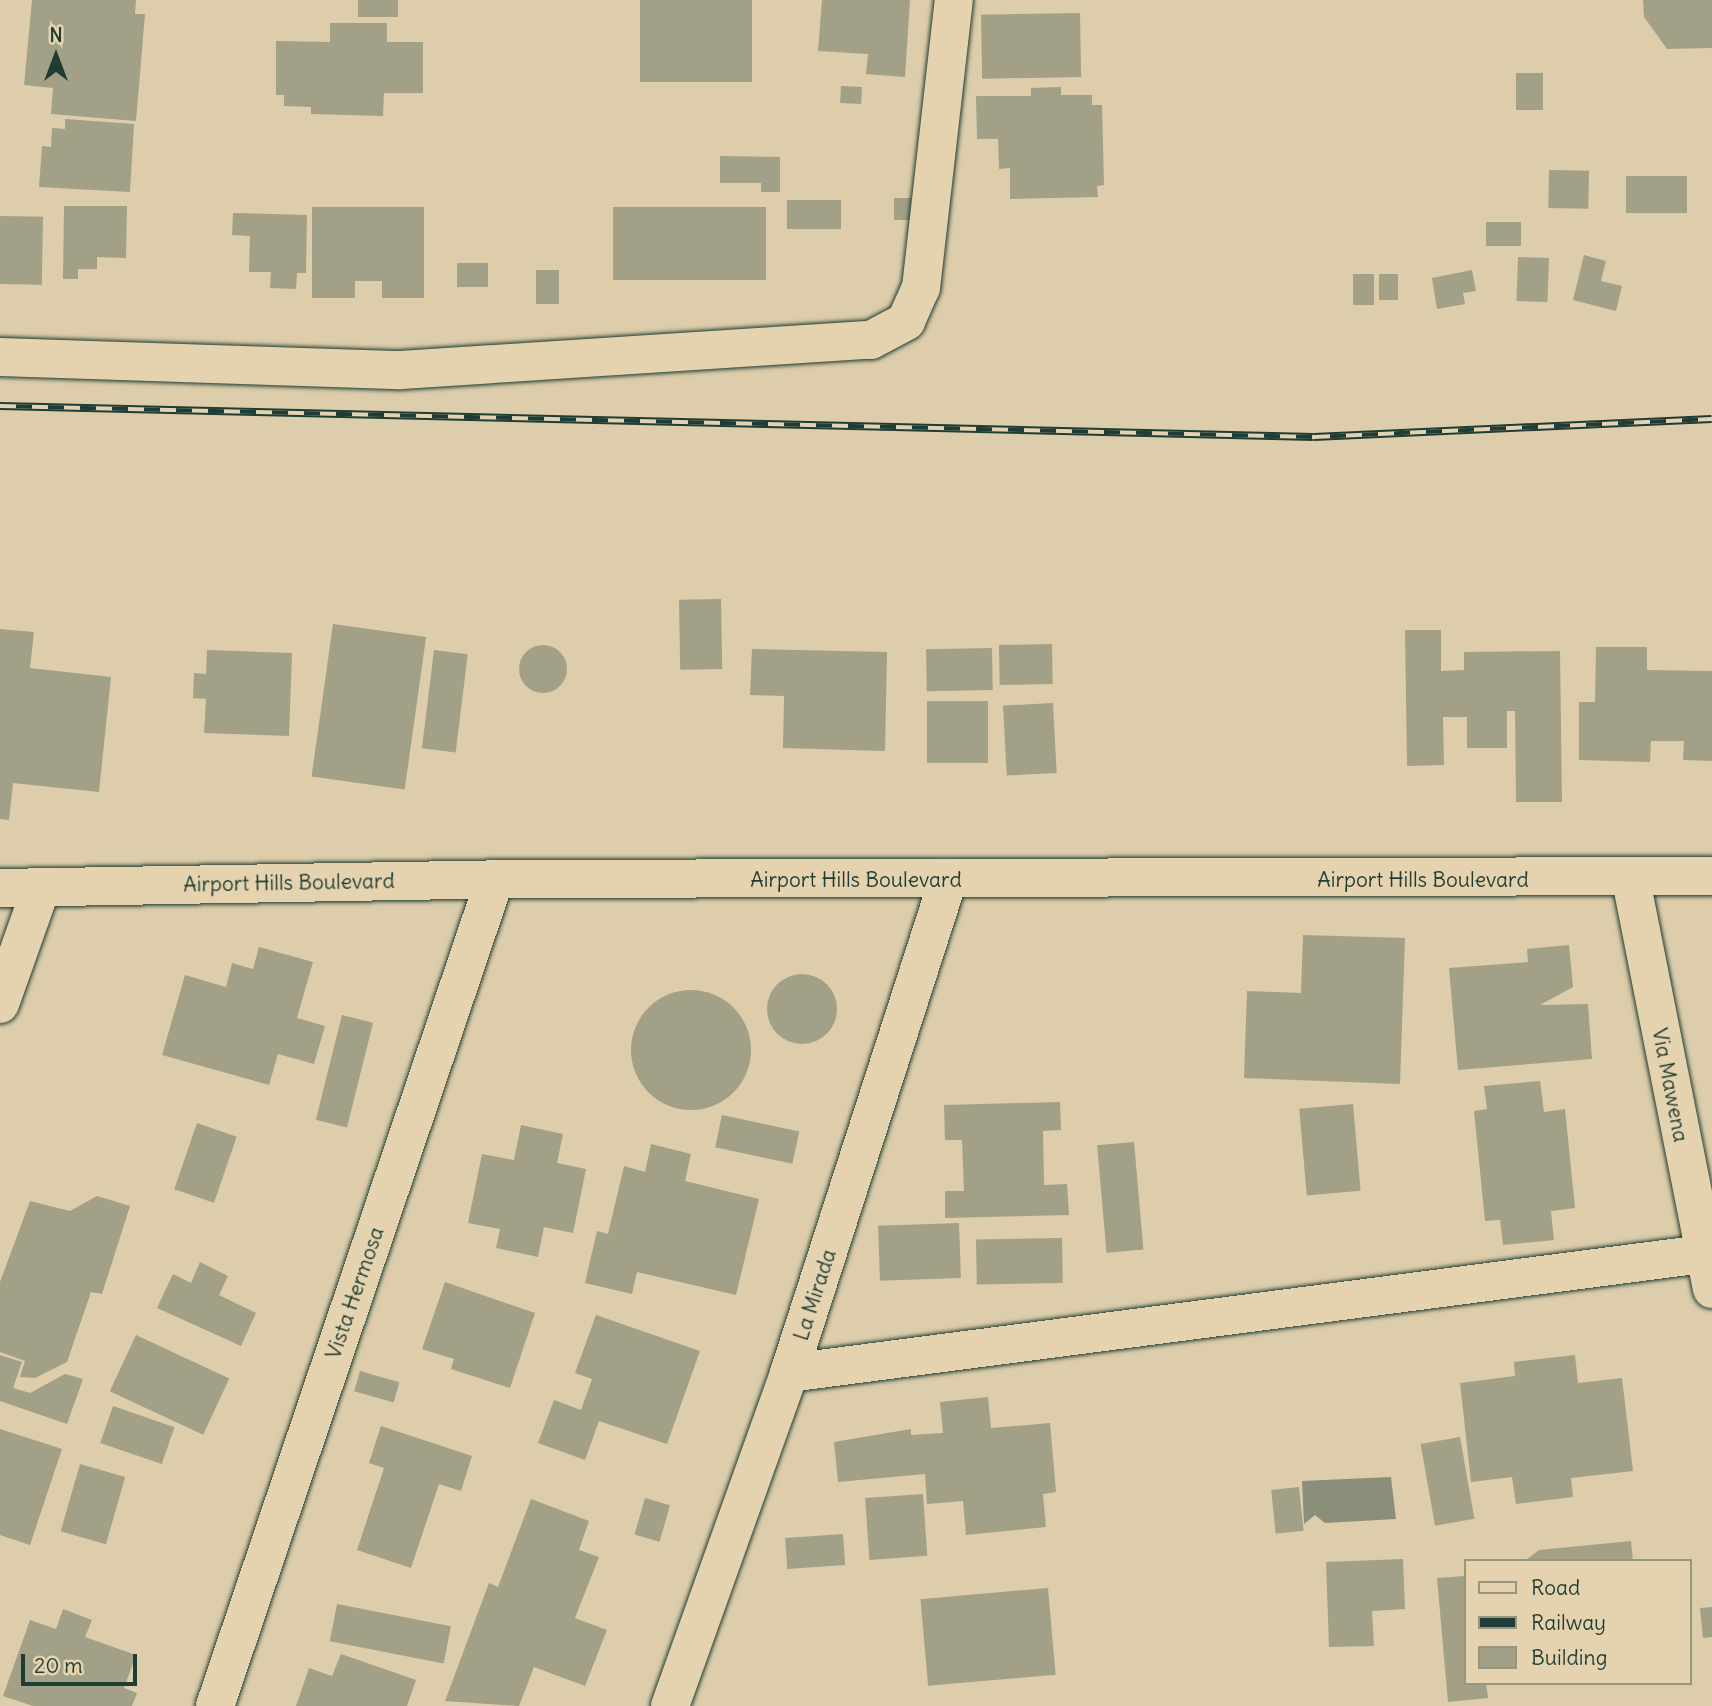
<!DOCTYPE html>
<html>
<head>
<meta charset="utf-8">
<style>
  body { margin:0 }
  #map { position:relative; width:1712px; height:1706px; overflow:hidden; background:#ddcdab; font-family:Delius,sans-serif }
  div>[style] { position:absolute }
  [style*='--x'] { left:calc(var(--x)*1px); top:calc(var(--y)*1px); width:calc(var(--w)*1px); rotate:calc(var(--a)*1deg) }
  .water>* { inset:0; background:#8b8e78 }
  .building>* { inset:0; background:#a2a086; transform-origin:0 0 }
  .round { border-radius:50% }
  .roads { filter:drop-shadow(0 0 2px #1f3d34) drop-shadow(0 0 2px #1f3d34) }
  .minor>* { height:38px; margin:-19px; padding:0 19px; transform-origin:19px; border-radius:19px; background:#e5d3b0 }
  .rail>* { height:8px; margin-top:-4px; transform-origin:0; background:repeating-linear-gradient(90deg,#e5d3b0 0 16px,#1f3d34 0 32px); box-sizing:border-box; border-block:2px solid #1f3d34 }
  span { translate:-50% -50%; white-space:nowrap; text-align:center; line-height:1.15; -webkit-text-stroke:6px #e5d3b0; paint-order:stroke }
  .street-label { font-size:21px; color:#1f3d34 }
  .legend { position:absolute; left:1464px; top:1559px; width:228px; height:126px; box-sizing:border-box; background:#e5d3b0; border:2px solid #96977e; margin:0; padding:9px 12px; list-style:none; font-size:21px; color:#1f3d34 }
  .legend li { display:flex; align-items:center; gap:14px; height:35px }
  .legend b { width:35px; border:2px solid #96977e }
  .north { position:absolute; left:21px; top:21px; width:70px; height:70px; -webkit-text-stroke:5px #e5d3b0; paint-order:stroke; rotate:0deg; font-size:19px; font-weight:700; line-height:28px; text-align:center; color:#1f3d34 }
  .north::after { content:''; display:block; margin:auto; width:24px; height:32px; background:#1f3d34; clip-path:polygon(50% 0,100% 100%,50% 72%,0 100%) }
  .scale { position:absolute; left:21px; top:1654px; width:116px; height:32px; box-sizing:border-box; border:4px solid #1f3d34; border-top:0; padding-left:9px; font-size:21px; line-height:24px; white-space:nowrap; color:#1f3d34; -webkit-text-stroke:5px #e5d3b0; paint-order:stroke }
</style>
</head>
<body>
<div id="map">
  <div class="water">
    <div style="clip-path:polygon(1391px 1477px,1396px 1519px,1325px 1523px,1315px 1515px,1304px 1524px,1302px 1481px)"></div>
  </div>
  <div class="building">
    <div style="clip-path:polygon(32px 0,136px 0,135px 14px,145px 14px,136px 121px,51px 114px,53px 88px,24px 85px)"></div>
    <div style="left:358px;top:0;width:40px;height:17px"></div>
    <div style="left:640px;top:0;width:112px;height:82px"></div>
    <div style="clip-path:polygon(822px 0,910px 0,905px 77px,866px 74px,868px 54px,818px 51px)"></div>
    <div style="clip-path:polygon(1643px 0,1712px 0,1712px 48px,1667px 49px,1644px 17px)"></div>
    <div style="left:1080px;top:13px;width:64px;height:99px;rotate:89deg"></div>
    <div style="clip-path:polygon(330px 23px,387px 23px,387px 42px,423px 42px,423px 93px,384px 93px,383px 116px,311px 114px,311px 107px,284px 106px,284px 95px,276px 95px,276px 41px,330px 42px)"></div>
    <div style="left:1516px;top:73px;width:27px;height:37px"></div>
    <div style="left:841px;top:86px;width:21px;height:17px;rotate:3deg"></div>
    <div style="clip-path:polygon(1061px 87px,1061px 95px,1092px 95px,1092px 105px,1102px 105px,1104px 185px,1097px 186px,1098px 197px,1010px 199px,1010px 168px,999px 169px,998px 139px,977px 139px,976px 96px,1031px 96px,1031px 88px)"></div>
    <div style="clip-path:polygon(65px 119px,134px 124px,130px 192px,39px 187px,42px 146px,51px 147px,52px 128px,65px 129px)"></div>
    <div style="clip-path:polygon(720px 156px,780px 157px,780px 192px,761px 192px,761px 183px,720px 183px)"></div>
    <div style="left:1549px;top:170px;width:40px;height:38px;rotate:1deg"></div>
    <div style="left:1626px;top:176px;width:61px;height:37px"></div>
    <div style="left:894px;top:198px;width:17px;height:22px"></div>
    <div style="left:787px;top:200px;width:54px;height:29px"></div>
    <div style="clip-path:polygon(64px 206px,127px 206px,126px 258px,97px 257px,97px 269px,78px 269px,78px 279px,63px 279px)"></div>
    <div style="clip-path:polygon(312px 207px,424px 207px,424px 298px,382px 298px,382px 281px,355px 281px,355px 298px,312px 298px)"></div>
    <div style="left:613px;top:207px;width:153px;height:73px"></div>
    <div style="clip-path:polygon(233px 213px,307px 215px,306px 273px,297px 273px,296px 289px,270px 288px,271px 272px,249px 272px,250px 236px,232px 235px)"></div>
    <div style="left:0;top:216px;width:43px;height:68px;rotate:1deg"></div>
    <div style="left:1521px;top:222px;width:24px;height:35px;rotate:90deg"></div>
    <div style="clip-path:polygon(1584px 255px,1606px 261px,1601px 281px,1622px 286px,1616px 311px,1573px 300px)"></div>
    <div style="left:1518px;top:257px;width:31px;height:44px;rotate:2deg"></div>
    <div style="left:457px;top:263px;width:31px;height:24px"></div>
    <div style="left:536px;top:270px;width:23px;height:34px"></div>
    <div style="clip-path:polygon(1472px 270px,1476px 291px,1463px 293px,1465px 304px,1437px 309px,1432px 278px)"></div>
    <div style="left:1353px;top:274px;width:21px;height:31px"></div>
    <div style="left:1379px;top:274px;width:19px;height:26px"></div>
    <div style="left:721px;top:599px;width:70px;height:42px;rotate:89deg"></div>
    <div style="left:333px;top:624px;width:94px;height:154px;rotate:8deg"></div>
    <div style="clip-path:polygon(0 629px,34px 632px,30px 668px,111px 677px,99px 792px,13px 783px,9px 820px,0 819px)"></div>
    <div style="clip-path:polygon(1405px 630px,1441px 630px,1441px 671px,1464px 670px,1464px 652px,1560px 651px,1562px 802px,1516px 802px,1515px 711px,1507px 711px,1507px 748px,1467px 748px,1467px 717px,1443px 717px,1444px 765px,1407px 766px)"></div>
    <div style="left:1052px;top:644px;width:40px;height:53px;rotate:89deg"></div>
    <div class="round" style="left:519px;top:645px;width:48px;height:48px"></div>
    <div style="clip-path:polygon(1596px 647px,1647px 647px,1647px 670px,1712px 671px,1712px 761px,1683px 760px,1684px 741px,1651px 741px,1650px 762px,1579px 760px,1579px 702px,1595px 702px)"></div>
    <div style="left:992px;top:648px;width:42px;height:66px;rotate:89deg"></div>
    <div style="clip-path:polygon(752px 649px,887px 652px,885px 751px,783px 748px,784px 696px,750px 695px)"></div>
    <div style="clip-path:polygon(207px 650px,292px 653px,289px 736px,204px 733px,206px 699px,193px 698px,194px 673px,206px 674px)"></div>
    <div style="left:434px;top:650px;width:34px;height:99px;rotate:7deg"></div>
    <div style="left:927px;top:701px;width:61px;height:62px"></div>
    <div style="left:1053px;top:703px;width:70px;height:50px;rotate:87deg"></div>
    <div style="clip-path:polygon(1303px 935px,1405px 938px,1400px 1084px,1244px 1078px,1247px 991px,1301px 993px)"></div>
    <div style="clip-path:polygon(1569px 945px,1573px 987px,1540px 1005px,1588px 1004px,1592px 1059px,1458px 1070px,1449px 968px,1528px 962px,1527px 949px)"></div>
    <div style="clip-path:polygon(259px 947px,313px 962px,297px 1018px,325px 1026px,314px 1064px,278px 1054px,269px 1085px,162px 1055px,185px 975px,226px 987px,232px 963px,253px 969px)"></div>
    <div class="round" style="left:767px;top:974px;width:70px;height:70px"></div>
    <div class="round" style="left:631px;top:990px;width:120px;height:120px"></div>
    <div style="left:342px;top:1015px;width:32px;height:108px;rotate:14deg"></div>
    <div style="clip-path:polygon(1540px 1081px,1544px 1112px,1565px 1109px,1575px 1208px,1551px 1211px,1554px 1240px,1503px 1245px,1500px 1220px,1485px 1221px,1474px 1111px,1487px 1109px,1484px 1086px)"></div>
    <div style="clip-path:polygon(1060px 1102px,1061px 1130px,1043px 1131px,1044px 1185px,1067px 1184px,1069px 1215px,945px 1218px,945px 1191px,964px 1191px,962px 1140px,945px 1140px,944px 1105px)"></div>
    <div style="left:1353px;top:1104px;width:87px;height:54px;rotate:85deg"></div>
    <div style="left:722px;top:1115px;width:79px;height:33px;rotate:12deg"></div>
    <div style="left:197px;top:1123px;width:42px;height:70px;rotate:19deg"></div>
    <div style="clip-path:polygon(521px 1125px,563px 1134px,557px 1163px,586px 1169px,573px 1233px,544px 1227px,538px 1257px,496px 1248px,500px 1229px,468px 1223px,482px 1154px,514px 1160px)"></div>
    <div style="left:1134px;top:1142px;width:108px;height:37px;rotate:85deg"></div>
    <div style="clip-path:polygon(651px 1144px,691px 1154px,685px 1181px,759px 1199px,736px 1295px,637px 1272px,632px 1294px,585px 1283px,597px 1231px,608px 1234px,624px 1166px,645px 1172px)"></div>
    <div style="clip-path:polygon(97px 1196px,130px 1206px,102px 1294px,91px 1292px,67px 1362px,35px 1378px,20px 1377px,25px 1361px,0 1352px,0 1282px,30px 1201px,70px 1211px)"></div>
    <div style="left:959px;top:1223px;width:55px;height:81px;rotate:88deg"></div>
    <div style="left:1062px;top:1238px;width:45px;height:86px;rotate:89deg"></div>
    <div style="clip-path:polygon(200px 1262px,228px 1276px,219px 1295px,256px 1313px,241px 1346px,157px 1308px,173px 1274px,191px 1283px)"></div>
    <div style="clip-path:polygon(445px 1282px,535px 1313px,510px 1388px,451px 1369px,454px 1359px,422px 1349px)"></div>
    <div style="clip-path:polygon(596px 1315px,700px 1351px,667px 1444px,599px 1421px,585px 1460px,538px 1443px,554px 1400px,581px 1410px,592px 1379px,575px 1373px)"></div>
    <div style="left:136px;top:1335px;width:103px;height:62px;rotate:25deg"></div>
    <div style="clip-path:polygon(0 1355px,22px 1362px,13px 1388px,30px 1393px,65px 1374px,83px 1379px,67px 1424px,0 1401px)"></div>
    <div style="clip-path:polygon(1575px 1355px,1578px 1383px,1622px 1378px,1633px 1471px,1571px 1478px,1573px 1497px,1516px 1504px,1512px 1477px,1471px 1482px,1460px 1383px,1515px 1376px,1514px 1362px)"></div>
    <div style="left:360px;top:1371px;width:41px;height:21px;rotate:16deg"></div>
    <div style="clip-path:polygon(988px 1397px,991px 1428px,1050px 1423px,1056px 1492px,1043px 1494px,1046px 1527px,966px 1535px,963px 1501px,927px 1504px,925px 1474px,838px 1482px,834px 1442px,911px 1429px,911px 1435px,943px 1433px,940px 1402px)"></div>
    <div style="left:113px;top:1406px;width:65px;height:39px;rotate:19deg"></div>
    <div style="clip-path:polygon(381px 1426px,472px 1456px,461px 1491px,439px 1484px,411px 1568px,357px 1550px,384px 1468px,369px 1463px)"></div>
    <div style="clip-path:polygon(0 1429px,62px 1449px,30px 1545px,0 1535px)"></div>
    <div style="left:1460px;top:1437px;width:83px;height:40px;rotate:80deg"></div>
    <div style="left:80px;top:1464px;width:47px;height:70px;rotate:16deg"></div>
    <div style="left:1299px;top:1487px;width:44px;height:28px;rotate:84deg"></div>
    <div style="left:923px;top:1494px;width:62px;height:58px;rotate:86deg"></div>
    <div style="left:645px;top:1498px;width:26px;height:38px;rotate:16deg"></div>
    <div style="clip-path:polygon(531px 1499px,589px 1521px,579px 1550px,599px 1557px,575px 1618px,607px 1630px,585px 1686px,534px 1667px,519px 1706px,445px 1701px,489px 1583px,498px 1587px)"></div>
    <div style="left:843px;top:1534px;width:31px;height:58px;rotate:86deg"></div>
    <div style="clip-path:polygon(1631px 1541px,1633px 1561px,1525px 1561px,1539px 1550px)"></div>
    <div style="clip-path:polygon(1403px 1559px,1405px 1609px,1372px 1611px,1374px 1646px,1329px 1647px,1326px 1562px)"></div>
    <div style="clip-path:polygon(1465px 1576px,1465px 1683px,1486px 1683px,1488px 1698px,1448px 1702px,1437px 1578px)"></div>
    <div style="left:1048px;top:1588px;width:87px;height:128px;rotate:85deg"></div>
    <div style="left:337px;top:1604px;width:116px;height:38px;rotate:11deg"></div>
    <div style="clip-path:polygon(1712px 1607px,1712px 1637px,1703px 1638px,1700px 1608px)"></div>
    <div style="clip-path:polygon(63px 1609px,92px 1620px,85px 1637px,136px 1655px,124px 1688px,137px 1693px,132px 1706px,33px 1706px,3px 1696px,30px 1620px,56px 1629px)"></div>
    <div style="clip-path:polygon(341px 1654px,416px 1680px,407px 1706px,296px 1706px,309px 1668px,332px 1676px)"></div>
  </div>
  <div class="roads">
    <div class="minor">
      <div style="--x:0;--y:357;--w:401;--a:1.9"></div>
      <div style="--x:401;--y:370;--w:471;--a:-3.7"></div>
      <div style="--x:871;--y:340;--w:40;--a:-28"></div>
      <div style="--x:906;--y:321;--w:36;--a:-66"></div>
      <div style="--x:921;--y:288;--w:290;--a:-83.5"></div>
      <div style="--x:1631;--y:880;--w:417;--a:78.8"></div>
      <div style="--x:0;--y:888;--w:495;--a:-1"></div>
      <div style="--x:495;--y:879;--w:1217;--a:-0.14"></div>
      <div style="--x:0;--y:1004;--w:123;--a:-70.5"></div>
      <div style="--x:789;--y:1373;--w:922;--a:-7.42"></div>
      <div style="--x:215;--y:1706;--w:873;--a:-71.3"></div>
      <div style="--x:670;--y:1706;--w:354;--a:-70.3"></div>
      <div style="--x:789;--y:1373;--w:518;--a:-72.12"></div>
    </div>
  </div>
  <div class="rail">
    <div style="--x:0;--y:406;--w:1314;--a:1.35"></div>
    <div style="--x:1314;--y:437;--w:398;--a:-2.6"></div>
  </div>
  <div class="street-label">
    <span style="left:856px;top:880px">Airport Hills Boulevard</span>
    <span style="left:1423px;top:880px">Airport Hills Boulevard</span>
    <span style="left:289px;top:883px;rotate:-1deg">Airport Hills Boulevard</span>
    <span style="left:1670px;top:1085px;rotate:79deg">Via Mawena</span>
    <span style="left:355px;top:1293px;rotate:-71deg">Vista Hermosa</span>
    <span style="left:815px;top:1295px;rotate:-72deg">La Mirada</span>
  </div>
  <ul class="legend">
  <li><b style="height:9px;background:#e5d3b0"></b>Road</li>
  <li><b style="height:9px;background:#1f3d34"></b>Railway</li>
  <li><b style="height:19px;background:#a2a086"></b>Building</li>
  </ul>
  <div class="north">N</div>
  <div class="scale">20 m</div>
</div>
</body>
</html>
